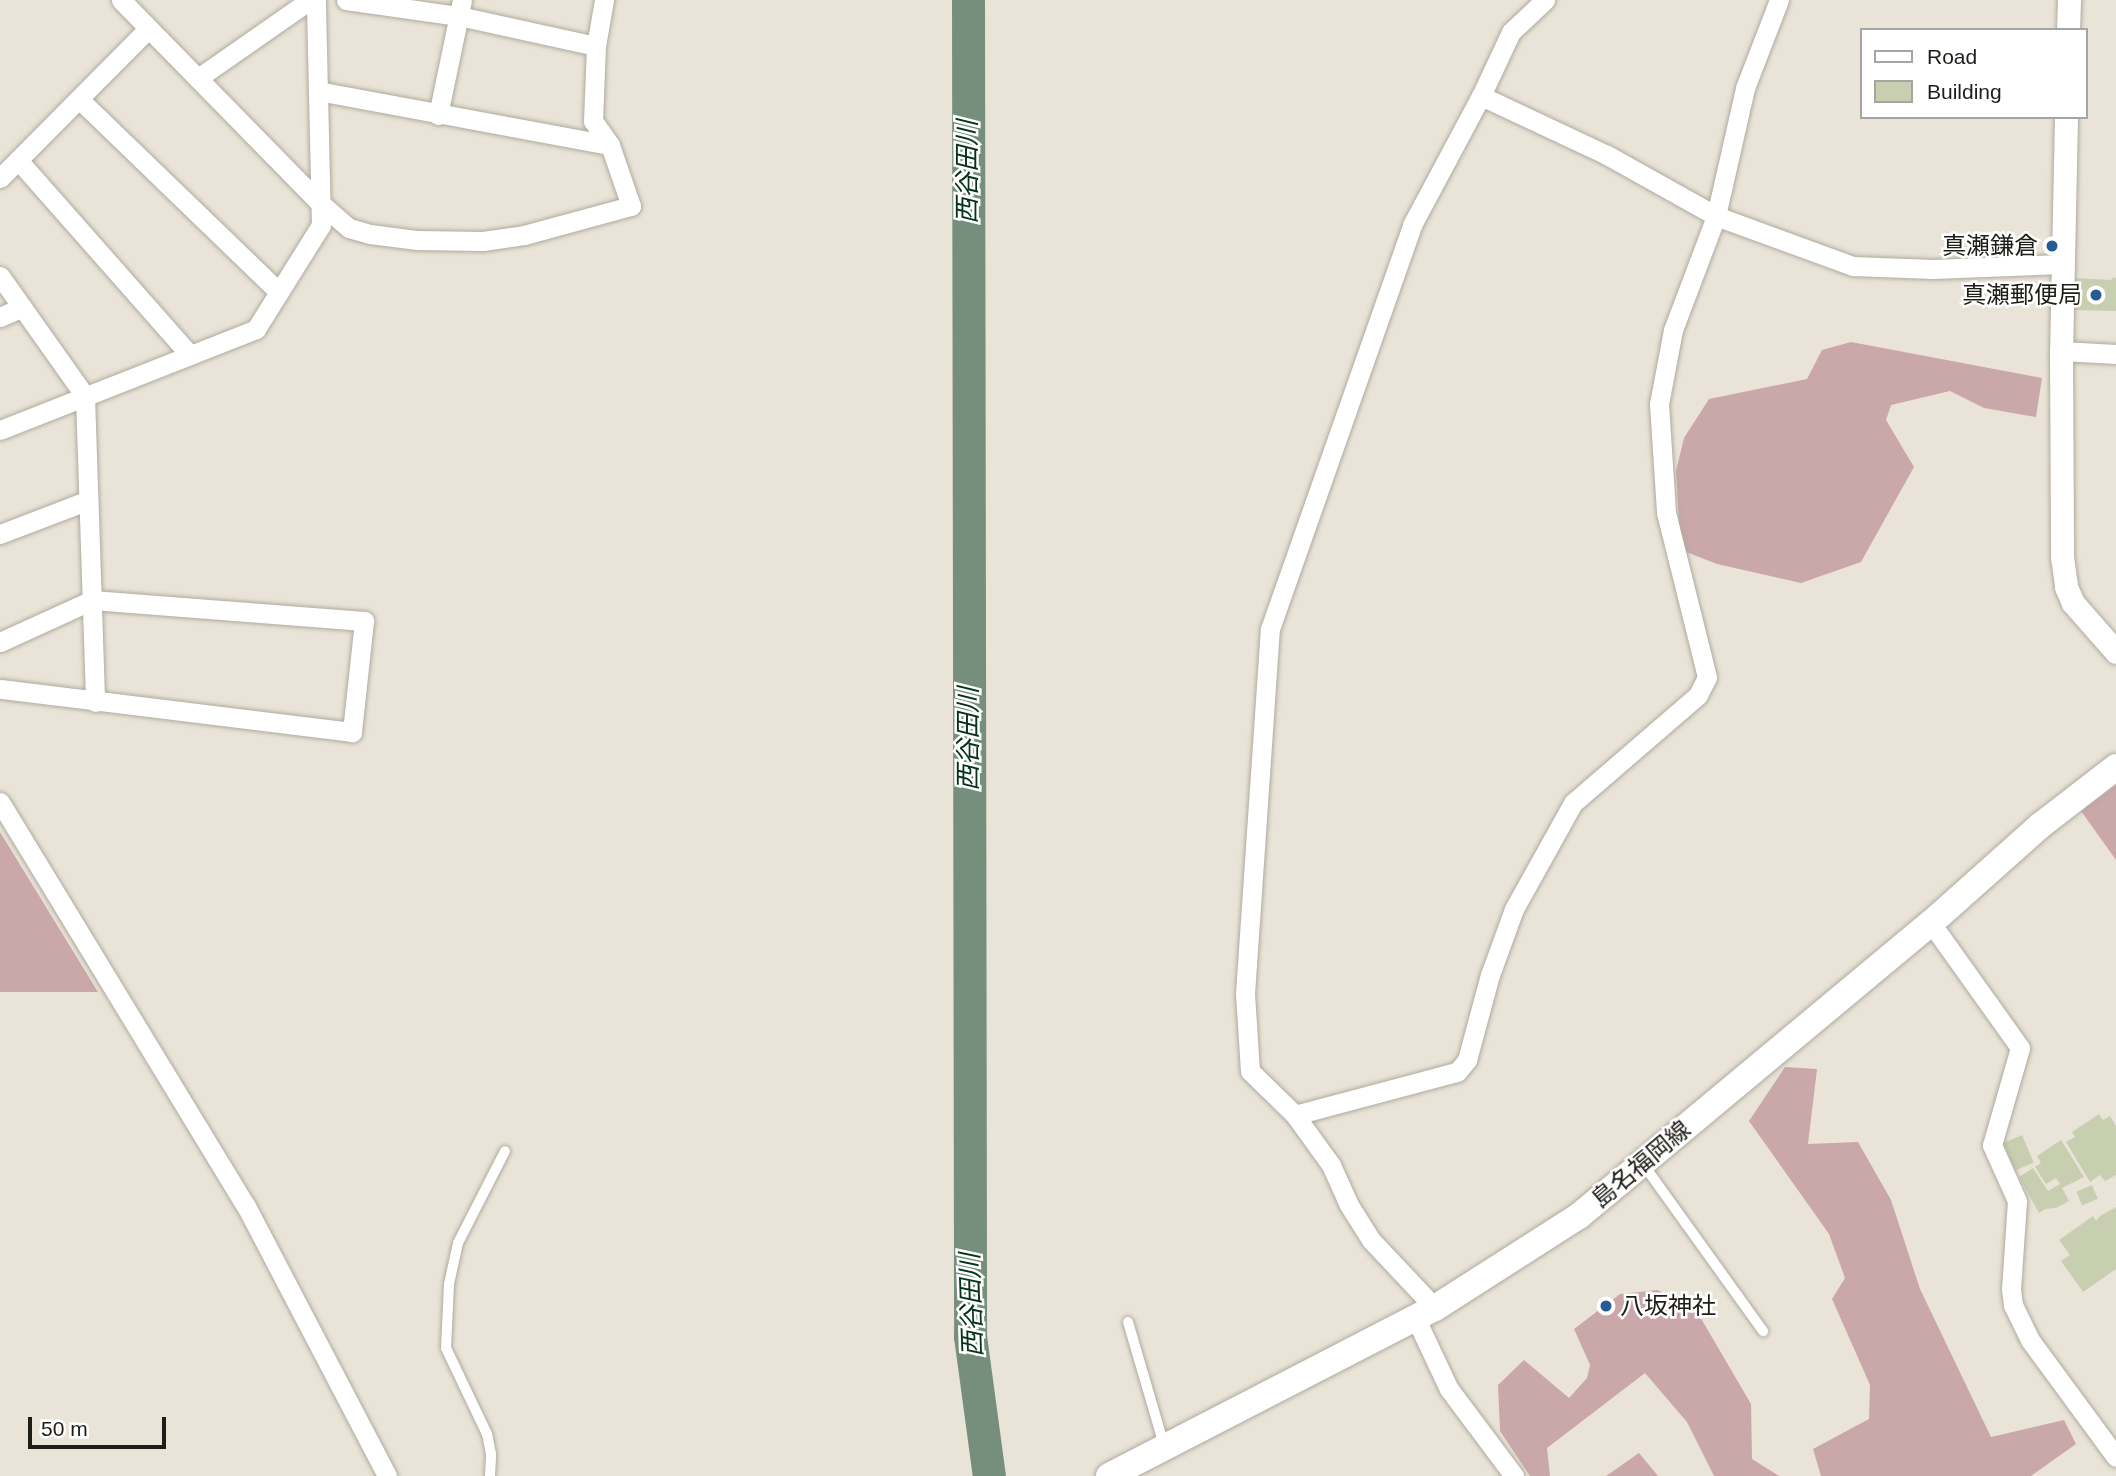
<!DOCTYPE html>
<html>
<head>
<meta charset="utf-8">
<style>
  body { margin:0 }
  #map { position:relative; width:2116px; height:1476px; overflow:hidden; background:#eae4d8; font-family:Arial,"Noto Sans JP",sans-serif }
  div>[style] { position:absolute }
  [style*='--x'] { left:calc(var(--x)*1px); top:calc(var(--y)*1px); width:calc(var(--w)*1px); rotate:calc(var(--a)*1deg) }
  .forest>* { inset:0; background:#caa7a8 }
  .river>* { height:33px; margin:-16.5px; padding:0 16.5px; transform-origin:16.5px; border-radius:16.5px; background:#768f7c }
  .building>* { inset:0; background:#c8cfb1; transform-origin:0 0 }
  .roads { filter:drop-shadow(0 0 2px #b0aa9e) drop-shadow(0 0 2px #b0aa9e) }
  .service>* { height:10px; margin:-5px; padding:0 5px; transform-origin:5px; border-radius:5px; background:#fff }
  .minor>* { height:19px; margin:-9.5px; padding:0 9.5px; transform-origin:9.5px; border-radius:9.5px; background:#fff }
  .tertiary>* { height:23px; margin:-11.5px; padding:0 11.5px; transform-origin:11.5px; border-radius:11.5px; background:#fff }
  .secondary>* { height:26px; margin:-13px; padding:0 13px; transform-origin:13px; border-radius:13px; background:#fff }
  .dots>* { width:19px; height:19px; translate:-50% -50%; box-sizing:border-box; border:4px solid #fff; border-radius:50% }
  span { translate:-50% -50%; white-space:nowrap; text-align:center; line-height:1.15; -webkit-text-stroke:5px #fff; paint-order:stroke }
  .poi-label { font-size:24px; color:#1f1d18 }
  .right { translate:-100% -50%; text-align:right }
  .left { translate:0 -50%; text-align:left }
  .street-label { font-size:24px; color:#1f1d18 }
  .water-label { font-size:26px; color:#043317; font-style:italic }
  .legend { position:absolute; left:1860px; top:28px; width:228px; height:91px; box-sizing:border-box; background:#fff; border:2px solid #a5a5a3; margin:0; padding:9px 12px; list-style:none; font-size:21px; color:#1f1d18 }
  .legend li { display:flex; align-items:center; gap:14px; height:35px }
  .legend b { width:35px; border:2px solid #a5a5a3 }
  .scale { position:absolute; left:28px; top:1417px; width:138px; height:32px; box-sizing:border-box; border:4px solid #1f1d18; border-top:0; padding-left:9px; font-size:21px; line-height:24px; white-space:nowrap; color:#1f1d18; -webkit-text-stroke:5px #fff; paint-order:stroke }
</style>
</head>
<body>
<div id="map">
  <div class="forest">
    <div style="clip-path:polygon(1851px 342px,2042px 378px,2036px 417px,1984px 408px,1950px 391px,1891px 405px,1886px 420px,1914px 467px,1861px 562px,1801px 583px,1717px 564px,1681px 550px,1676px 471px,1684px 438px,1709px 399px,1807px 379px,1822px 350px)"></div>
    <div style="clip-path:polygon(2116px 785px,2116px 860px,2081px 811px)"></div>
    <div style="clip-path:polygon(0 832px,98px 992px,0 992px)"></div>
    <div style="clip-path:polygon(1785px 1067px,1817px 1069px,1808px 1144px,1858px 1142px,1891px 1200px,1920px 1289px,1991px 1437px,2064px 1420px,2076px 1444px,2031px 1476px,1821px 1476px,1813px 1449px,1869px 1419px,1870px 1385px,1832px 1299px,1845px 1278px,1829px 1234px,1749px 1121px)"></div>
    <div style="clip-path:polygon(1658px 1290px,1699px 1315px,1751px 1404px,1752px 1459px,1779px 1476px,1714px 1476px,1687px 1422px,1645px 1373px,1547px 1448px,1550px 1476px,1530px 1476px,1500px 1431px,1498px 1385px,1524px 1360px,1569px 1398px,1587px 1378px,1590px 1365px,1574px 1329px,1620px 1294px)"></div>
    <div style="clip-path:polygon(1639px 1453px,1658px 1476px,1606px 1476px)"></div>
  </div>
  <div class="river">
    <div style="--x:968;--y:0;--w:1336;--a:89.91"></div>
    <div style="--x:970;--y:1336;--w:141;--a:82.3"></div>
  </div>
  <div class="building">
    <div style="clip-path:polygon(2113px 277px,2116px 278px,2116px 311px,2074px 310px,2073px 278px,2112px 280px)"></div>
    <div style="clip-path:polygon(2099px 1114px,2103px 1120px,2110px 1116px,2116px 1126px,2116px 1175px,2105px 1181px,2100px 1175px,2090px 1182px,2066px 1142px,2075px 1137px,2072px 1132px)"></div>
    <div style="left:2022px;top:1135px;width:30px;height:20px;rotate:67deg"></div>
    <div style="clip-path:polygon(2061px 1140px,2084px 1177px,2062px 1188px,2069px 1201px,2056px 1208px,2045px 1209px,2039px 1213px,2019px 1177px,2033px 1168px,2048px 1191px,2060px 1184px,2056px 1178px,2046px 1184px,2035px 1167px,2041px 1163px,2037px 1156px)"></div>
    <div style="left:2092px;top:1185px;width:15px;height:17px;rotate:67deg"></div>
    <div style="clip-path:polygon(2116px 1207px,2116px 1269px,2083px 1292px,2061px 1261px,2070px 1255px,2059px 1240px,2093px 1216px,2096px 1221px,2100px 1216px)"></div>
  </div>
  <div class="roads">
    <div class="service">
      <div style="--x:1643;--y:1164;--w:206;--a:54.3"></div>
      <div style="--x:1128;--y:1322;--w:128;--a:73.7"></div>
      <div style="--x:490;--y:1476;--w:22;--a:-87"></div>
      <div style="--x:491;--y:1454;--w:20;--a:-101"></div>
      <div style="--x:487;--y:1434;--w:95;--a:-115.5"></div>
      <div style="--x:446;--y:1348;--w:64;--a:-87.3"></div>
      <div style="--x:449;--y:1284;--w:42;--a:-77.6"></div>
      <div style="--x:458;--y:1243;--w:103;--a:-62.9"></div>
    </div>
    <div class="minor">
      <div style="--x:121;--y:0;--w:284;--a:45.6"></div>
      <div style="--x:320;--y:203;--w:38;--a:41"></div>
      <div style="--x:349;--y:228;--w:22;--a:16"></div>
      <div style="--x:370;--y:234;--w:46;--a:7.4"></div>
      <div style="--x:416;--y:240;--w:67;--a:0.9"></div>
      <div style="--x:483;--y:241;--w:41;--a:-8.3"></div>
      <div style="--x:524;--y:235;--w:111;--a:-15.2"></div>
      <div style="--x:631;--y:206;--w:65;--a:-109"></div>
      <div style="--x:610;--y:145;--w:29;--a:-125"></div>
      <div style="--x:593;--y:121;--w:75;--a:-87.7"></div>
      <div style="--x:596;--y:46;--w:47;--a:-80.1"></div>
      <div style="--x:346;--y:0;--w:114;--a:8.1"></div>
      <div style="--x:459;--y:16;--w:140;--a:12.4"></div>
      <div style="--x:198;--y:78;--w:136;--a:-34.9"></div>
      <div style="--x:318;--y:91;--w:297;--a:10.5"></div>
      <div style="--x:1481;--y:96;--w:139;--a:25.1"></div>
      <div style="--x:1607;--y:155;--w:125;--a:29.2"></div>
      <div style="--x:1716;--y:216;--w:146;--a:20.1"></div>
      <div style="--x:1853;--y:266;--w:80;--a:2.1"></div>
      <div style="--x:1933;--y:269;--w:129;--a:-2.2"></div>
      <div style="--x:79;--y:99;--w:278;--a:44"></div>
      <div style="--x:438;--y:115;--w:117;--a:-78.2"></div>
      <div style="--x:18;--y:160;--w:260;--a:48.6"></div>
      <div style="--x:0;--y:178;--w:211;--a:-45.2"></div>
      <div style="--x:0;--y:276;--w:147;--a:54.7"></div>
      <div style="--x:85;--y:396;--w:306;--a:88.1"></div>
      <div style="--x:0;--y:317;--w:24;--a:-24"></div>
      <div style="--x:2061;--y:351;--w:55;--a:3.1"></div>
      <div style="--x:0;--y:430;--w:275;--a:-21.5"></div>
      <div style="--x:256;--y:329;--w:123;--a:-58"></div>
      <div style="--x:321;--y:225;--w:225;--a:-91.3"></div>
      <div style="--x:0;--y:534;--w:92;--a:-21"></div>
      <div style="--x:0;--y:642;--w:101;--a:-24.5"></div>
      <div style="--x:92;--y:600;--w:273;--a:4.4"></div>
      <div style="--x:364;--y:621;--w:112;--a:96.2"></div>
      <div style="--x:352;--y:732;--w:355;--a:-173"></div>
      <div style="--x:0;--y:802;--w:473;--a:58.7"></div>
      <div style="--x:246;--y:1206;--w:305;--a:62.4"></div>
      <div style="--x:1931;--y:923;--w:153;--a:54.5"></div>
      <div style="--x:2020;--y:1048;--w:101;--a:106.1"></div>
      <div style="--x:1992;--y:1145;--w:61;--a:65.9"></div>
      <div style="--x:2017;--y:1201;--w:88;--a:93.9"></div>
      <div style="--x:2011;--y:1289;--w:16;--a:83"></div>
      <div style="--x:2013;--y:1305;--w:39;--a:64"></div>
      <div style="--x:2030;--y:1340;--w:145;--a:53.7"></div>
      <div style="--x:1295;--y:1115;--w:168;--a:-14.9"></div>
      <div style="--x:1457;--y:1072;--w:16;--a:-50"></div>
      <div style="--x:1467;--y:1060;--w:88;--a:-74.9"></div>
      <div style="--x:1490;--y:975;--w:70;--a:-70"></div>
      <div style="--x:1514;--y:909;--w:121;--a:-60.9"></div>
      <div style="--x:1573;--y:803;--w:165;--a:-40.8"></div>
      <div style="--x:1698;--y:695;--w:20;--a:-63"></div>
      <div style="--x:1707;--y:677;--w:170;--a:-104"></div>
      <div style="--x:1666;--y:512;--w:108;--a:-93.7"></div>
      <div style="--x:1659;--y:404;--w:75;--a:-79.3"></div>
      <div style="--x:1673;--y:330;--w:122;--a:-69.3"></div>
      <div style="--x:1716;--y:216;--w:131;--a:-77.2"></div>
      <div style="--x:1745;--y:88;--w:94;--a:-68.9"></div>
      <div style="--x:1435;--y:1308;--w:93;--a:-133.3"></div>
      <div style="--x:1371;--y:1240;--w:41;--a:-122.2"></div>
      <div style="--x:1349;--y:1205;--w:44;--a:-114.2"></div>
      <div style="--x:1331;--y:1165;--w:62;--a:-125.8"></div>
      <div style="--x:1295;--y:1115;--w:63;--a:-135.6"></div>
      <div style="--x:1250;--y:1071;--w:77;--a:-93.7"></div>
      <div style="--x:1245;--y:994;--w:366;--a:-86.1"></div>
      <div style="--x:1270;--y:629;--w:428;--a:-70.6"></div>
      <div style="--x:1412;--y:225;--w:146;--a:-61.9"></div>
      <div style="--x:1481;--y:96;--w:71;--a:-64.9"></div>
      <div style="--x:1511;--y:32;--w:47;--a:-43.3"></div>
      <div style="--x:1416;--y:1319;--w:77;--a:64.8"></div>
      <div style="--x:1449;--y:1389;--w:109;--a:53.2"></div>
    </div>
    <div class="tertiary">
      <div style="--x:2068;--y:30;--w:30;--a:-88"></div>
      <div style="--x:2066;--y:117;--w:234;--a:91.2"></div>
      <div style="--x:2061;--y:351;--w:206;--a:89.7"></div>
      <div style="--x:2062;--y:557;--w:30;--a:82"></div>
      <div style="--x:2066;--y:587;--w:17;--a:66"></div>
      <div style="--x:2073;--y:603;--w:65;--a:48.7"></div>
    </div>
    <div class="secondary">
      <div style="--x:1109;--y:1476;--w:367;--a:-27.3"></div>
      <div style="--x:1435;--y:1308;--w:171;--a:-32.6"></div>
      <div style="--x:1579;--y:1216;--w:458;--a:-39.8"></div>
      <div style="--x:1931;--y:923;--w:147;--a:-41.7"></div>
      <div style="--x:2041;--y:825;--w:95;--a:-37.7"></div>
    </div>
  </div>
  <div class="dots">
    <div style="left:2052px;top:246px;background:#265b93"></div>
    <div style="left:2096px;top:295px;background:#265b93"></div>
    <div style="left:1606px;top:1306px;background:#265b93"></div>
  </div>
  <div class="poi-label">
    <span class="right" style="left:2038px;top:246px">真瀬鎌倉</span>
    <span class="right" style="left:2082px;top:295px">真瀬郵便局</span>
    <span class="left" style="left:1620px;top:1306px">八坂神社</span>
  </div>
  <div class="street-label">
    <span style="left:1641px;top:1164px;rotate:-40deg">島名福岡線</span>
  </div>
  <div class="water-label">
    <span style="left:968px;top:172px;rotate:-90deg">西谷田川</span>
    <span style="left:969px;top:739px;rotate:-90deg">西谷田川</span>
    <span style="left:972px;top:1305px;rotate:-92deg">西谷田川</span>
  </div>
  <ul class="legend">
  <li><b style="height:9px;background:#fff"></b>Road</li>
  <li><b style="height:19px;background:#c8cfb1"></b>Building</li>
  </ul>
  <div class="scale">50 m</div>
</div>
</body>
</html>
